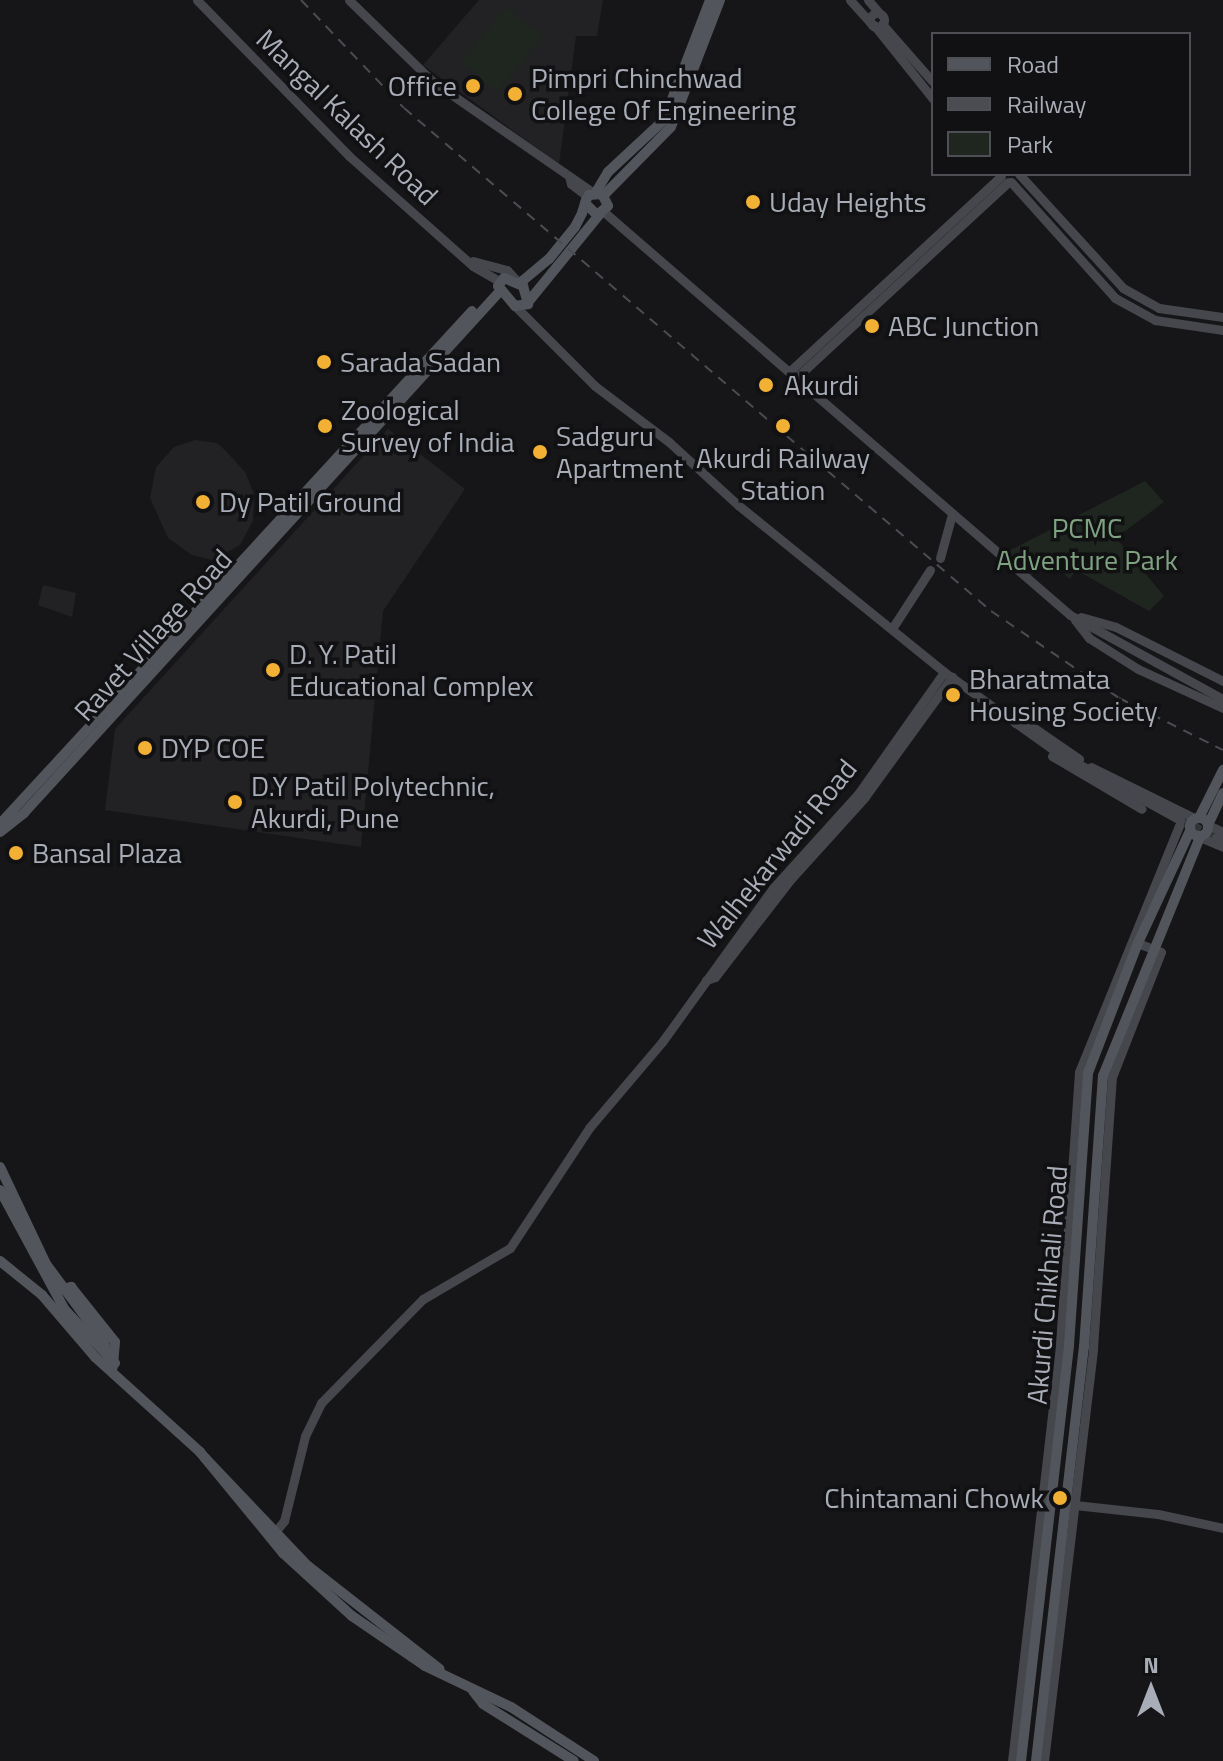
<!DOCTYPE html>
<html>
<head>
<meta charset="utf-8">
<style>
  body { margin:0 }
  #map { position:relative; width:1223px; height:1761px; overflow:hidden; background:#161618; font-family:"Titillium Web",sans-serif }
  div>[style] { position:absolute }
  [style*='--x'] { left:calc(var(--x)*1px); top:calc(var(--y)*1px); width:calc(var(--w)*1px); rotate:calc(var(--a)*1deg) }
  .built>* { inset:0; background:#222225 }
  .green>* { inset:0; background:#1e261f; transform-origin:0 0 }
  .secondary-tunnel>* { height:9px; margin-top:-4.5px; transform-origin:0; background:repeating-linear-gradient(90deg,#333438 0 9px,transparent 0 13.5px) }
  .secondary>* { height:9px; margin:-4.5px; padding:0 4.5px; transform-origin:4.5px; border-radius:4.5px; background:#45474d }
  .secondary>.ring { margin:-4.5px; padding:0; box-sizing:content-box; background:none; border:9px solid #45474d; border-radius:50% }
  .primary>* { height:10px; margin:-5px; padding:0 5px; transform-origin:5px; border-radius:5px; background:#53555c }
  .primary>.ring { margin:-5px; padding:0; box-sizing:content-box; background:none; border:10px solid #53555c; border-radius:50% }
  .rail>* { height:2px; margin-top:-1px; transform-origin:0; background:repeating-linear-gradient(90deg,#4a4c52 0 10px,transparent 0 18px) }
  .dots>* { width:22px; height:22px; translate:-50% -50%; box-sizing:border-box; border:4px solid #111113; border-radius:50% }
  span { translate:-50% -50%; white-space:nowrap; text-align:center; line-height:1.15; -webkit-text-stroke:7px #111113; paint-order:stroke }
  .poi-label { font-size:28px; color:#a8adb8 }
  .left { translate:0 -50%; text-align:left }
  .right { translate:-100% -50%; text-align:right }
  .street-label { font-size:28px; color:#a8adb8 }
  .park-label { font-size:28px; color:#7fa381 }
  .legend { position:absolute; left:931px; top:32px; width:260px; height:144px; box-sizing:border-box; background:#111113; border:2px solid #4d4f55; margin:0; padding:10px 14px; list-style:none; font-size:24px; color:#a8adb8 }
  .legend li { display:flex; align-items:center; gap:16px; height:40px }
  .legend b { width:40px; border:2px solid #4d4f55 }
  .north { position:absolute; left:1111px; top:1649px; width:80px; height:80px; -webkit-text-stroke:6px #111113; paint-order:stroke; rotate:0deg; font-size:22px; font-weight:700; line-height:32px; text-align:center; color:#a8adb8 }
  .north::after { content:''; display:block; margin:auto; width:28px; height:36px; background:#a8adb8; clip-path:polygon(50% 0,100% 100%,50% 72%,0 100%) }
</style>
</head>
<body>
<div id="map">
  <div class="built">
    <div style="clip-path:polygon(479px 0,603px 0,597px 36px,576px 36px,559px 164px,423px 65px)"></div>
    <div style="clip-path:polygon(388px 429px,465px 489px,383px 611px,361px 847px,105px 810px,115px 729px)"></div>
    <div style="clip-path:polygon(195px 440px,217px 443px,225px 450px,245px 472px,254px 494px,253px 521px,240px 545px,212px 560px,192px 555px,168px 538px,150px 498px,156px 467px,174px 447px)"></div>
    <div style="clip-path:polygon(43px 585px,76px 593px,72px 617px,38px 605px)"></div>
  </div>
  <div class="green">
    <div style="left:507px;top:7px;width:47px;height:72px;rotate:40deg"></div>
    <div style="clip-path:polygon(1145px 481px,1164px 502px,1116px 538px,1164px 596px,1149px 611px,1076px 570px,1070px 579px,1046px 559px,1031px 576px,1005px 553px)"></div>
  </div>
  <div class="secondary-tunnel">
    <div style="--x:1180;--y:820;--w:40;--a:25"></div>
  </div>
  <div class="secondary">
    <div style="--x:197;--y:0;--w:218;--a:45.7"></div>
    <div style="--x:349;--y:156;--w:166;--a:41.6"></div>
    <div style="--x:473;--y:266;--w:30;--a:30"></div>
    <div style="--x:349;--y:0;--w:116;--a:44.3"></div>
    <div style="--x:432;--y:81;--w:197;--a:34.7"></div>
    <div style="--x:850;--y:0;--w:30;--a:48"></div>
    <div style="--x:868;--y:0;--w:18;--a:49"></div>
    <div class="ring" style="left:870px;top:13px;width:5px;height:5px"></div>
    <div style="--x:882;--y:24;--w:77;--a:48.7"></div>
    <div style="--x:874;--y:25;--w:95;--a:51.4"></div>
    <div style="--x:1019;--y:174;--w:154;--a:47.6"></div>
    <div style="--x:1123;--y:288;--w:41;--a:29.1"></div>
    <div style="--x:1159;--y:308;--w:65;--a:8"></div>
    <div style="--x:569;--y:176;--w:8;--a:76"></div>
    <div style="--x:571;--y:184;--w:21;--a:37"></div>
    <div style="--x:1011;--y:182;--w:156;--a:48.1"></div>
    <div style="--x:1115;--y:298;--w:46;--a:28.8"></div>
    <div style="--x:1155;--y:320;--w:69;--a:8.4"></div>
    <div style="--x:604;--y:212;--w:616;--a:40.85"></div>
    <div style="--x:1070;--y:615;--w:175;--a:28.8"></div>
    <div style="--x:473;--y:261;--w:35;--a:15"></div>
    <div style="--x:507;--y:270;--w:16;--a:47"></div>
    <div style="--x:515;--y:306;--w:113;--a:45"></div>
    <div style="--x:595;--y:386;--w:93;--a:37.1"></div>
    <div style="--x:669;--y:442;--w:93;--a:42.4"></div>
    <div style="--x:738;--y:505;--w:265;--a:39"></div>
    <div style="--x:944;--y:672;--w:136;--a:35.4"></div>
    <div style="--x:1055;--y:751;--w:143;--a:28.9"></div>
    <div style="--x:790;--y:371;--w:287;--a:-42.7"></div>
    <div style="--x:797;--y:377;--w:287;--a:-42.7"></div>
    <div style="--x:940;--y:558;--w:46;--a:-74.7"></div>
    <div style="--x:1081;--y:617;--w:36;--a:16"></div>
    <div style="--x:1116;--y:627;--w:120;--a:26.8"></div>
    <div style="--x:1075;--y:620;--w:23;--a:52"></div>
    <div style="--x:1089;--y:638;--w:58;--a:32.3"></div>
    <div style="--x:1138;--y:669;--w:94;--a:24.6"></div>
    <div style="--x:893;--y:627;--w:68;--a:-57"></div>
    <div style="--x:1015;--y:723;--w:9;--a:-13"></div>
    <div style="--x:1024;--y:721;--w:67;--a:34.6"></div>
    <div style="--x:1052;--y:756;--w:104;--a:30.5"></div>
    <div style="--x:1091;--y:767;--w:117;--a:26.3"></div>
    <div style="--x:1208;--y:825;--w:17;--a:25"></div>
    <div style="--x:1200;--y:837;--w:25;--a:23"></div>
    <div style="--x:1216;--y:837;--w:8;--a:23"></div>
    <div style="--x:706;--y:980;--w:9;--a:-18"></div>
    <div style="--x:715;--y:977;--w:123;--a:-52.3"></div>
    <div style="--x:790;--y:880;--w:110;--a:-47.9"></div>
    <div style="--x:864;--y:798;--w:150;--a:-54"></div>
    <div style="--x:1046;--y:1495;--w:31;--a:19"></div>
    <div style="--x:1075;--y:1505;--w:83;--a:6.2"></div>
    <div style="--x:1158;--y:1514;--w:66;--a:12.2"></div>
    <div style="--x:271;--y:1537;--w:21;--a:-51"></div>
    <div style="--x:284;--y:1521;--w:88;--a:-76.1"></div>
    <div style="--x:305;--y:1436;--w:37;--a:-64"></div>
    <div style="--x:321;--y:1403;--w:146;--a:-45.6"></div>
    <div style="--x:423;--y:1299;--w:101;--a:-30.4"></div>
    <div style="--x:510;--y:1248;--w:144;--a:-56.6"></div>
    <div style="--x:589;--y:1128;--w:113;--a:-49.7"></div>
    <div style="--x:662;--y:1042;--w:190;--a:-54.2"></div>
    <div style="--x:773;--y:888;--w:127;--a:-47.9"></div>
    <div style="--x:858;--y:794;--w:149;--a:-54.8"></div>
    <div style="--x:1012;--y:1761;--w:420;--a:-83.4"></div>
    <div style="--x:1060;--y:1344;--w:273;--a:-86"></div>
    <div style="--x:1079;--y:1072;--w:266;--a:-67.9"></div>
    <div style="--x:1044;--y:1761;--w:416;--a:-83.2"></div>
    <div style="--x:1093;--y:1348;--w:272;--a:-86"></div>
    <div style="--x:1112;--y:1077;--w:134;--a:-68.6"></div>
    <div style="--x:1161;--y:952;--w:30;--a:-159"></div>
  </div>
  <div class="primary">
    <div style="--x:596;--y:192;--w:23;--a:-59"></div>
    <div style="--x:608;--y:172;--w:76;--a:-42.9"></div>
    <div style="--x:664;--y:120;--w:129;--a:-69"></div>
    <div style="--x:604;--y:195;--w:95;--a:-45.4"></div>
    <div style="--x:671;--y:127;--w:136;--a:-68.9"></div>
    <div style="--x:504;--y:278;--w:21;--a:23"></div>
    <div style="--x:523;--y:286;--w:19;--a:74"></div>
    <div style="--x:528;--y:304;--w:13;--a:171"></div>
    <div style="--x:515;--y:306;--w:26;--a:-130"></div>
    <div style="--x:498;--y:286;--w:10;--a:-53"></div>
    <div style="--x:520;--y:283;--w:38;--a:-40"></div>
    <div style="--x:549;--y:259;--w:41;--a:-50.9"></div>
    <div style="--x:575;--y:227;--w:16;--a:-63"></div>
    <div style="--x:582;--y:213;--w:14;--a:-73"></div>
    <div style="--x:586;--y:200;--w:6;--a:-59"></div>
    <div style="--x:589;--y:195;--w:13;--a:-4"></div>
    <div style="--x:602;--y:194;--w:13;--a:63"></div>
    <div style="--x:608;--y:206;--w:14;--a:141"></div>
    <div style="--x:597;--y:215;--w:17;--a:-135"></div>
    <div style="--x:529;--y:301;--w:112;--a:-50.8"></div>
    <div class="ring" style="left:1190px;top:818px;width:8px;height:8px"></div>
    <div style="--x:1199;--y:818;--w:54;--a:-63.4"></div>
    <div style="--x:0;--y:824;--w:697;--a:-47.38"></div>
    <div style="--x:1208;--y:825;--w:35;--a:-65"></div>
    <div style="--x:0;--y:832;--w:31;--a:-38"></div>
    <div style="--x:24;--y:813;--w:708;--a:-47.63"></div>
    <div style="--x:0;--y:1167;--w:107;--a:64.6"></div>
    <div style="--x:46;--y:1264;--w:97;--a:53.4"></div>
    <div style="--x:104;--y:1342;--w:13;--a:77"></div>
    <div style="--x:0;--y:1190;--w:136;--a:61.6"></div>
    <div style="--x:65;--y:1310;--w:73;--a:46.7"></div>
    <div style="--x:0;--y:1261;--w:54;--a:39"></div>
    <div style="--x:42;--y:1295;--w:82;--a:49.5"></div>
    <div style="--x:95;--y:1357;--w:142;--a:42.1"></div>
    <div style="--x:200;--y:1452;--w:131;--a:50.6"></div>
    <div style="--x:283;--y:1553;--w:93;--a:42.4"></div>
    <div style="--x:352;--y:1616;--w:88;--a:34.4"></div>
    <div style="--x:425;--y:1666;--w:95;--a:25.5"></div>
    <div style="--x:511;--y:1707;--w:99;--a:33"></div>
    <div style="--x:56;--y:1291;--w:16;--a:-15"></div>
    <div style="--x:71;--y:1287;--w:70;--a:51.3"></div>
    <div style="--x:115;--y:1342;--w:25;--a:95"></div>
    <div style="--x:205;--y:1458;--w:149;--a:46.4"></div>
    <div style="--x:308;--y:1566;--w:167;--a:38"></div>
    <div style="--x:473;--y:1691;--w:16;--a:52"></div>
    <div style="--x:483;--y:1704;--w:107;--a:32.1"></div>
    <div style="--x:1021;--y:1761;--w:419;--a:-83.4"></div>
    <div style="--x:1069;--y:1345;--w:273;--a:-86"></div>
    <div style="--x:1088;--y:1073;--w:139;--a:-69"></div>
    <div style="--x:1138;--y:943;--w:123;--a:-65.1"></div>
    <div style="--x:1036;--y:1761;--w:417;--a:-83.4"></div>
    <div style="--x:1084;--y:1347;--w:272;--a:-86"></div>
    <div style="--x:1103;--y:1076;--w:258;--a:-67.9"></div>
  </div>
  <div class="rail">
    <div style="--x:301;--y:0;--w:149;--a:46.4"></div>
    <div style="--x:404;--y:108;--w:773;--a:40.59"></div>
    <div style="--x:991;--y:611;--w:155;--a:34.2"></div>
    <div style="--x:1119;--y:698;--w:116;--a:26.6"></div>
  </div>
  <div class="dots">
    <div style="left:473px;top:86px;background:#f2b134"></div>
    <div style="left:515px;top:94px;background:#f2b134"></div>
    <div style="left:753px;top:202px;background:#f2b134"></div>
    <div style="left:872px;top:326px;background:#f2b134"></div>
    <div style="left:324px;top:362px;background:#f2b134"></div>
    <div style="left:766px;top:385px;background:#f2b134"></div>
    <div style="left:325px;top:426px;background:#f2b134"></div>
    <div style="left:783px;top:426px;background:#f2b134"></div>
    <div style="left:540px;top:452px;background:#f2b134"></div>
    <div style="left:203px;top:502px;background:#f2b134"></div>
    <div style="left:273px;top:670px;background:#f2b134"></div>
    <div style="left:953px;top:695px;background:#f2b134"></div>
    <div style="left:145px;top:748px;background:#f2b134"></div>
    <div style="left:235px;top:802px;background:#f2b134"></div>
    <div style="left:16px;top:853px;background:#f2b134"></div>
    <div style="left:1060px;top:1498px;background:#f2b134"></div>
  </div>
  <div class="poi-label">
    <span class="left" style="left:531px;top:94px">Pimpri Chinchwad<br>College Of Engineering</span>
    <span class="right" style="left:457px;top:86px">Office</span>
    <span class="left" style="left:769px;top:202px">Uday Heights</span>
    <span class="left" style="left:888px;top:326px">ABC Junction</span>
    <span class="left" style="left:340px;top:362px">Sarada Sadan</span>
    <span class="left" style="left:784px;top:385px">Akurdi</span>
    <span class="left" style="left:341px;top:426px">Zoological<br>Survey of India</span>
    <span class="left" style="left:556px;top:452px">Sadguru<br>Apartment</span>
    <span style="left:783px;top:474px">Akurdi Railway<br>Station</span>
    <span class="left" style="left:219px;top:502px">Dy Patil Ground</span>
    <span class="left" style="left:289px;top:670px">D. Y. Patil<br>Educational Complex</span>
    <span class="left" style="left:969px;top:695px">Bharatmata<br>Housing Society</span>
    <span class="left" style="left:161px;top:748px">DYP COE</span>
    <span class="left" style="left:251px;top:802px">D.Y Patil Polytechnic,<br>Akurdi, Pune</span>
    <span class="left" style="left:32px;top:853px">Bansal Plaza</span>
    <span class="right" style="left:1044px;top:1498px">Chintamani Chowk</span>
  </div>
  <div class="street-label">
    <span style="left:347px;top:117px;rotate:44deg">Mangal Kalash Road</span>
    <span style="left:153px;top:635px;rotate:-48deg">Ravet Village Road</span>
    <span style="left:777px;top:854px;rotate:-51deg">Walhekarwadi Road</span>
    <span style="left:1047px;top:1285px;rotate:-85deg">Akurdi Chikhali Road</span>
  </div>
  <div class="park-label">
    <span style="left:1087px;top:544px">PCMC<br>Adventure Park</span>
  </div>
  <ul class="legend">
  <li><b style="height:10px;background:#53555c"></b>Road</li>
  <li><b style="height:10px;background:#4a4c52"></b>Railway</li>
  <li><b style="height:22px;background:#1e261f"></b>Park</li>
  </ul>
  <div class="north">N</div>
</div>
</body>
</html>
